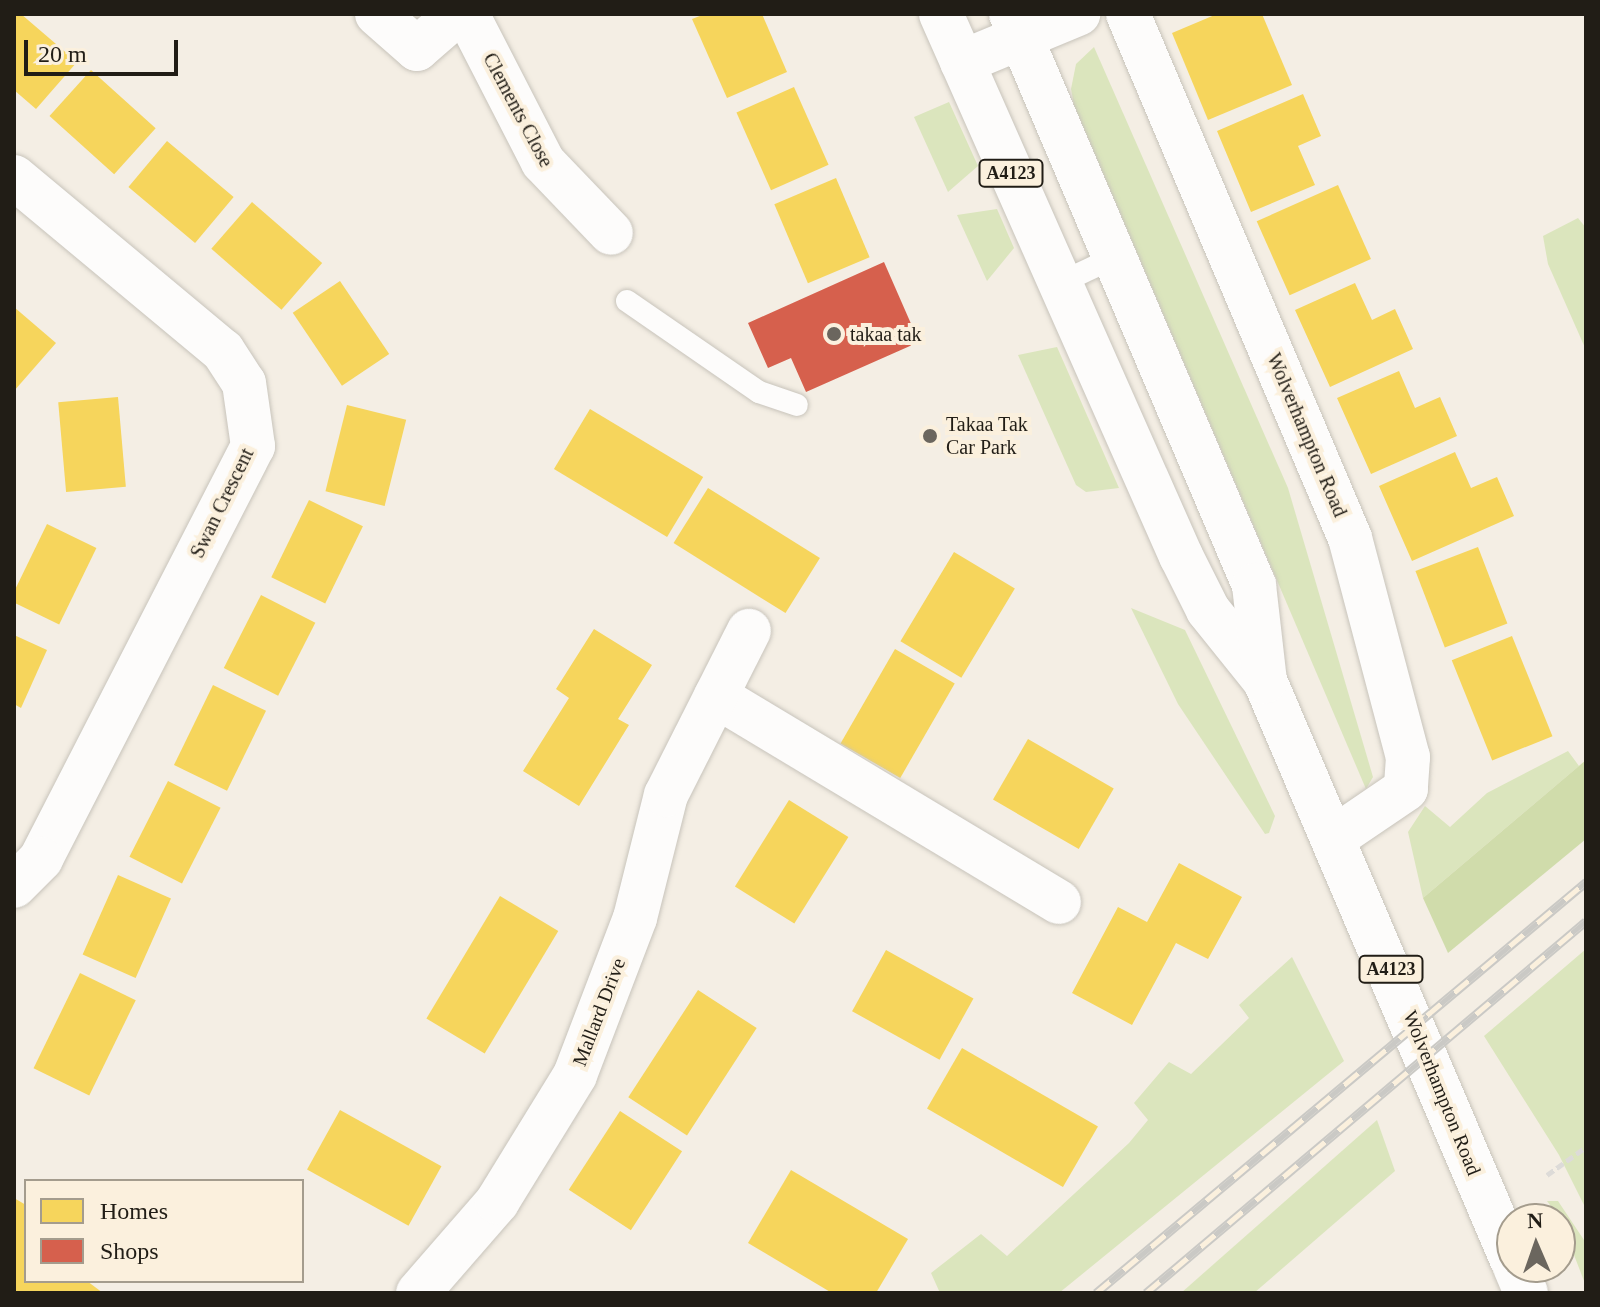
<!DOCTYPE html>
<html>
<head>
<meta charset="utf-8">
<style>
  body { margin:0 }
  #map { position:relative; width:1600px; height:1307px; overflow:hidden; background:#f4eee4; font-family:"Times New Roman",serif }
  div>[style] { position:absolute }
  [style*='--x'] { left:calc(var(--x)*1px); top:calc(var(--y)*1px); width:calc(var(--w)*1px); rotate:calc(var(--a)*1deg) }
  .green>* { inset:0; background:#dbe5bd }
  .forest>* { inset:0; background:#d0dcab }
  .homes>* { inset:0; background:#f6d55c; transform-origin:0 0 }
  .shops>* { inset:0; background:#d6604d }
  .path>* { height:5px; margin-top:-2.5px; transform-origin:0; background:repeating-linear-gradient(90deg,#dddbd8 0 8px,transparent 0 12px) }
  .roads { filter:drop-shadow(0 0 2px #c8c4bb) drop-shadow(0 0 2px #c8c4bb) }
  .service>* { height:22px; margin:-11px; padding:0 11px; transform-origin:11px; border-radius:11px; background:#fdfcfb }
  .minor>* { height:44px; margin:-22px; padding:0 22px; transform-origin:22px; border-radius:22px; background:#fdfcfb }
  .trunk>* { height:44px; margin:-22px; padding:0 22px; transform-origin:22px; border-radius:22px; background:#fdfcfb }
  .rail>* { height:9px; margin-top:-4.5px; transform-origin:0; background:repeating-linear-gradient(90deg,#fbf0dd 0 18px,#cac9c5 0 36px); box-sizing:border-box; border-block:2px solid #cac9c5 }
  .dots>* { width:22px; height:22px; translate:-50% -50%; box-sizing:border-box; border:4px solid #fbf0dd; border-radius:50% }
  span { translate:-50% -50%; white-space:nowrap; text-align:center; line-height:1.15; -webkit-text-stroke:8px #fbf0dd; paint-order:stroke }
  .shield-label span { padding:2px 6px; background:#fbf0dd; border:2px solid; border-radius:6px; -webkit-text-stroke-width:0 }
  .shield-label { font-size:18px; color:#211d16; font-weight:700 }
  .street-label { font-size:20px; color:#211d16 }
  .poi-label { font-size:20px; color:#211d16 }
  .left { translate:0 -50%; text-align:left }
  .frame { position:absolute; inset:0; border:16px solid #211d16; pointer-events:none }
  .legend { position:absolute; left:24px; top:1179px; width:280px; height:104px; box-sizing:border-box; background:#fbf0dd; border:2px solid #a49c8d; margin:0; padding:10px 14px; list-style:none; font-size:24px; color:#211d16 }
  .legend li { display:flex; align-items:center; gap:16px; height:40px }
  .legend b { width:40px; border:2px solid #a49c8d }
  .north { position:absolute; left:1496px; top:1203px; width:80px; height:80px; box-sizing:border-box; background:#fbf0dd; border:2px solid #a49c8d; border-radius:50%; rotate:358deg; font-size:22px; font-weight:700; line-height:32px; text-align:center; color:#211d16 }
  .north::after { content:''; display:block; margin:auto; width:28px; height:36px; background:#6b665e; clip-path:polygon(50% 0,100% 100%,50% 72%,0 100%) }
  .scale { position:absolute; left:24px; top:40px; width:154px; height:36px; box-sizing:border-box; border:4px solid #211d16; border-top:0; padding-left:10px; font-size:24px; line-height:28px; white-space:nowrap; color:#211d16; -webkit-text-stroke:6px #fbf0dd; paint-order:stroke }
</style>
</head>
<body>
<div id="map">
  <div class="green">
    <div style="clip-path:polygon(1094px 47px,1288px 488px,1373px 777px,1366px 789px,1074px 105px,1071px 89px,1076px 64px)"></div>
    <div style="clip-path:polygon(949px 102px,978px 166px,948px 192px,914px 117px)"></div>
    <div style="clip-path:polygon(997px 209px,1014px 248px,987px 281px,957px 215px)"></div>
    <div style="clip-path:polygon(1578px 218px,1586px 228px,1586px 350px,1548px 264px,1543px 236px)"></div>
    <div style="clip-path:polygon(1057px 347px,1119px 488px,1086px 492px,1076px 485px,1018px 355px)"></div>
    <div style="clip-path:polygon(1131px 608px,1185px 630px,1275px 816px,1269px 833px,1265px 834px,1178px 704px)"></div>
    <div style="clip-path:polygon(1568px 751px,1579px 766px,1423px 898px,1408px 832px,1425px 806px,1450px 827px,1487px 793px)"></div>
    <div style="clip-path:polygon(1586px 949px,1586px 1209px,1559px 1155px,1484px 1036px)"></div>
    <div style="clip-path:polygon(1292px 957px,1344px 1061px,1059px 1293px,940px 1293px,931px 1273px,981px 1234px,1007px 1256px,1129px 1143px,1148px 1120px,1134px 1103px,1169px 1062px,1191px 1074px,1249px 1018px,1239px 1005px)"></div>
    <div style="clip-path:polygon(1377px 1120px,1395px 1171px,1254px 1293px,1181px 1293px)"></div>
    <div style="clip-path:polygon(1547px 1201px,1558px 1201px,1586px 1243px,1586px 1286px,1560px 1219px)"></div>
  </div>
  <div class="forest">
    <div style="clip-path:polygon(1586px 760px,1586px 839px,1448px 953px,1423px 898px)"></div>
  </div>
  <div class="homes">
    <div style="clip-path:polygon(14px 14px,21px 14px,77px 62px,36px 109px,14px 90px)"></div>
    <div style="clip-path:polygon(705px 14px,762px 14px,787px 72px,727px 98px,692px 19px)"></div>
    <div style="clip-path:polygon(1217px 14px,1262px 14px,1292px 85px,1208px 120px,1172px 33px)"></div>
    <div style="left:91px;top:70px;width:87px;height:62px;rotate:42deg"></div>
    <div style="left:794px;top:87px;width:85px;height:63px;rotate:66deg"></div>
    <div style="clip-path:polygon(1303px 94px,1321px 136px,1298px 146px,1315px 185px,1251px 212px,1217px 131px)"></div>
    <div style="left:167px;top:141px;width:87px;height:60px;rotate:40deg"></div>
    <div style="left:836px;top:178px;width:86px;height:67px;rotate:67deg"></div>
    <div style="left:1338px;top:185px;width:81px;height:89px;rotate:66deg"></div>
    <div style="left:252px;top:202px;width:93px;height:62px;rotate:41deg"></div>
    <div style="left:340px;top:281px;width:88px;height:57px;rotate:56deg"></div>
    <div style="clip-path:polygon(1355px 283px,1372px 320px,1395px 309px,1413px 349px,1330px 387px,1295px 310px)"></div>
    <div style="clip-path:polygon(14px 307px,56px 343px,14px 391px)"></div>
    <div style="clip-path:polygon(1399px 371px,1415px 408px,1440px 397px,1457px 436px,1371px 474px,1337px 398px)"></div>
    <div style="left:118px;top:397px;width:90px;height:60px;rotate:85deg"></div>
    <div style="left:347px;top:405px;width:61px;height:89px;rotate:14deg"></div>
    <div style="left:590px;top:409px;width:132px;height:70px;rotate:31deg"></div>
    <div style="clip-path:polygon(1455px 452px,1471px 488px,1497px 477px,1514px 516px,1412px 561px,1379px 486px)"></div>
    <div style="left:708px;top:488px;width:132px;height:65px;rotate:32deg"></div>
    <div style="left:309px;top:500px;width:60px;height:86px;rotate:26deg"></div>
    <div style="left:47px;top:524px;width:55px;height:85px;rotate:26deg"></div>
    <div style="left:1478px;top:547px;width:82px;height:67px;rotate:69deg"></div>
    <div style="left:954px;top:552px;width:71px;height:104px;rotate:31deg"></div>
    <div style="left:261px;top:595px;width:61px;height:82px;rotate:27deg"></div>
    <div style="clip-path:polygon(594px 629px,652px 665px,618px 719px,629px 725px,579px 806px,523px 771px,569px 698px,556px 689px)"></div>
    <div style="clip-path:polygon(14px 635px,47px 650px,21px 708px,14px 704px)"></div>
    <div style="left:1512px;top:636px;width:108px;height:65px;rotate:68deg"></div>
    <div style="left:895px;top:649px;width:69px;height:109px;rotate:30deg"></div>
    <div style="left:213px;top:685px;width:59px;height:89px;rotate:26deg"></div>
    <div style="left:1028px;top:739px;width:99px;height:70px;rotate:30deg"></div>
    <div style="left:168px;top:781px;width:59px;height:85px;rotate:27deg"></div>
    <div style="left:789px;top:800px;width:70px;height:102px;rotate:32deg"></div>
    <div style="clip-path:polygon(1179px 863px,1242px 897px,1208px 959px,1176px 943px,1132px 1025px,1072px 993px,1118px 907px,1147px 922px)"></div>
    <div style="left:118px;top:875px;width:58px;height:87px;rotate:24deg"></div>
    <div style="left:500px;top:896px;width:68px;height:143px;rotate:31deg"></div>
    <div style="left:886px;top:950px;width:100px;height:70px;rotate:29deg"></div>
    <div style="left:80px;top:973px;width:62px;height:106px;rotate:26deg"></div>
    <div style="left:698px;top:990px;width:70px;height:128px;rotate:33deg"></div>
    <div style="left:962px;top:1048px;width:157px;height:70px;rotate:30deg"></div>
    <div style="left:340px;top:1110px;width:116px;height:68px;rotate:29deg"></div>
    <div style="left:620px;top:1111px;width:74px;height:94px;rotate:33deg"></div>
    <div style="clip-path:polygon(791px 1170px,908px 1239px,876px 1293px,832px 1293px,748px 1243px)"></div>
    <div style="clip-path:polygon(14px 1198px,26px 1205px,26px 1281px,87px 1281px,103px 1293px,14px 1293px)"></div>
  </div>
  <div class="shops">
    <div style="clip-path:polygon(884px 262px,919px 342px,806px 392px,791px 358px,768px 368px,748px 323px)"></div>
  </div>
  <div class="path">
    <div style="--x:1547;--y:1175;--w:48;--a:-35.7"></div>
  </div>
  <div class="roads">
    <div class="service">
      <div style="--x:1060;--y:283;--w:63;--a:-25.3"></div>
      <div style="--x:627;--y:301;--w:160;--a:34.6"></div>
      <div style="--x:759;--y:392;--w:40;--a:18.9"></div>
    </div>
    <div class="minor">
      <div style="--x:377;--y:14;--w:53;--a:41.2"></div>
      <div style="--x:417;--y:49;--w:53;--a:-41.2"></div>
      <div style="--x:467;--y:14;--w:166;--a:62.8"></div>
      <div style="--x:543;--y:162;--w:98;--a:46.2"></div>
      <div style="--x:1128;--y:14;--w:569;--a:67.04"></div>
      <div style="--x:1350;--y:538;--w:227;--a:75.2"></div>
      <div style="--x:1408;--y:757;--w:32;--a:94"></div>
      <div style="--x:1406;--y:789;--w:87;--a:145.8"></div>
      <div style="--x:962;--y:62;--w:126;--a:-22.5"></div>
      <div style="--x:14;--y:177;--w:272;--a:39.8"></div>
      <div style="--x:223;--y:351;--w:38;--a:57"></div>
      <div style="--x:244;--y:383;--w:64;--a:81.9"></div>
      <div style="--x:253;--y:446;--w:464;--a:117.2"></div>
      <div style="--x:41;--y:859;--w:38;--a:135"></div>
      <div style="--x:716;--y:696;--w:400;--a:31"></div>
      <div style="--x:418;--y:1293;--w:121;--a:-49"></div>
      <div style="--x:497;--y:1202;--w:149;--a:-58.4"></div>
      <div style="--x:575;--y:1075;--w:168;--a:-69.1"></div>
      <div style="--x:635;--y:918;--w:127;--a:-75.9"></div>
      <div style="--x:666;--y:795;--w:184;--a:-63.2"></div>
    </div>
    <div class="trunk">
      <div style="--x:941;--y:14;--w:593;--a:66.12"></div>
      <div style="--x:1181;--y:556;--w:60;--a:63.4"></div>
      <div style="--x:1208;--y:610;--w:91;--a:51.2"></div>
      <div style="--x:1265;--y:681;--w:629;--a:66.9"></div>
      <div style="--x:1011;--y:14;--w:621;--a:66.95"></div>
      <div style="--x:1254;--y:585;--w:97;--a:83.5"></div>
      <div style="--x:1515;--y:1267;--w:28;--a:67"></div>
    </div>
  </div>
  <div class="rail">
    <div style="--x:1096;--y:1293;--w:640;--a:-39.99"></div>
    <div style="--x:1146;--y:1293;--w:576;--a:-40.21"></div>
  </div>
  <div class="dots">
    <div style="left:834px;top:334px;background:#6b665e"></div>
    <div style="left:930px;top:436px;background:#6b665e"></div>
  </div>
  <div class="shield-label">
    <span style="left:1011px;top:173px">A4123</span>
    <span style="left:1391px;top:969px">A4123</span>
  </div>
  <div class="street-label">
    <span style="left:518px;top:110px;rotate:62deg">Clements Close</span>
    <span style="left:1307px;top:435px;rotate:67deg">Wolverhampton Road</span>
    <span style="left:222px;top:503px;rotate:-64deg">Swan Crescent</span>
    <span style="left:599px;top:1012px;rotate:-69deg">Mallard Drive</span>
    <span style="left:1442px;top:1093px;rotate:68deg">Wolverhampton Road</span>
  </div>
  <div class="poi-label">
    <span class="left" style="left:850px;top:334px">takaa tak</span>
    <span class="left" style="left:946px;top:436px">Takaa Tak<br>Car Park</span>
  </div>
  <div class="frame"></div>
  <ul class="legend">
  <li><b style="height:22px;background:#f6d55c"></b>Homes</li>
  <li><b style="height:22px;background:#d6604d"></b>Shops</li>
  </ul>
  <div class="north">N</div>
  <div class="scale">20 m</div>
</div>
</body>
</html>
